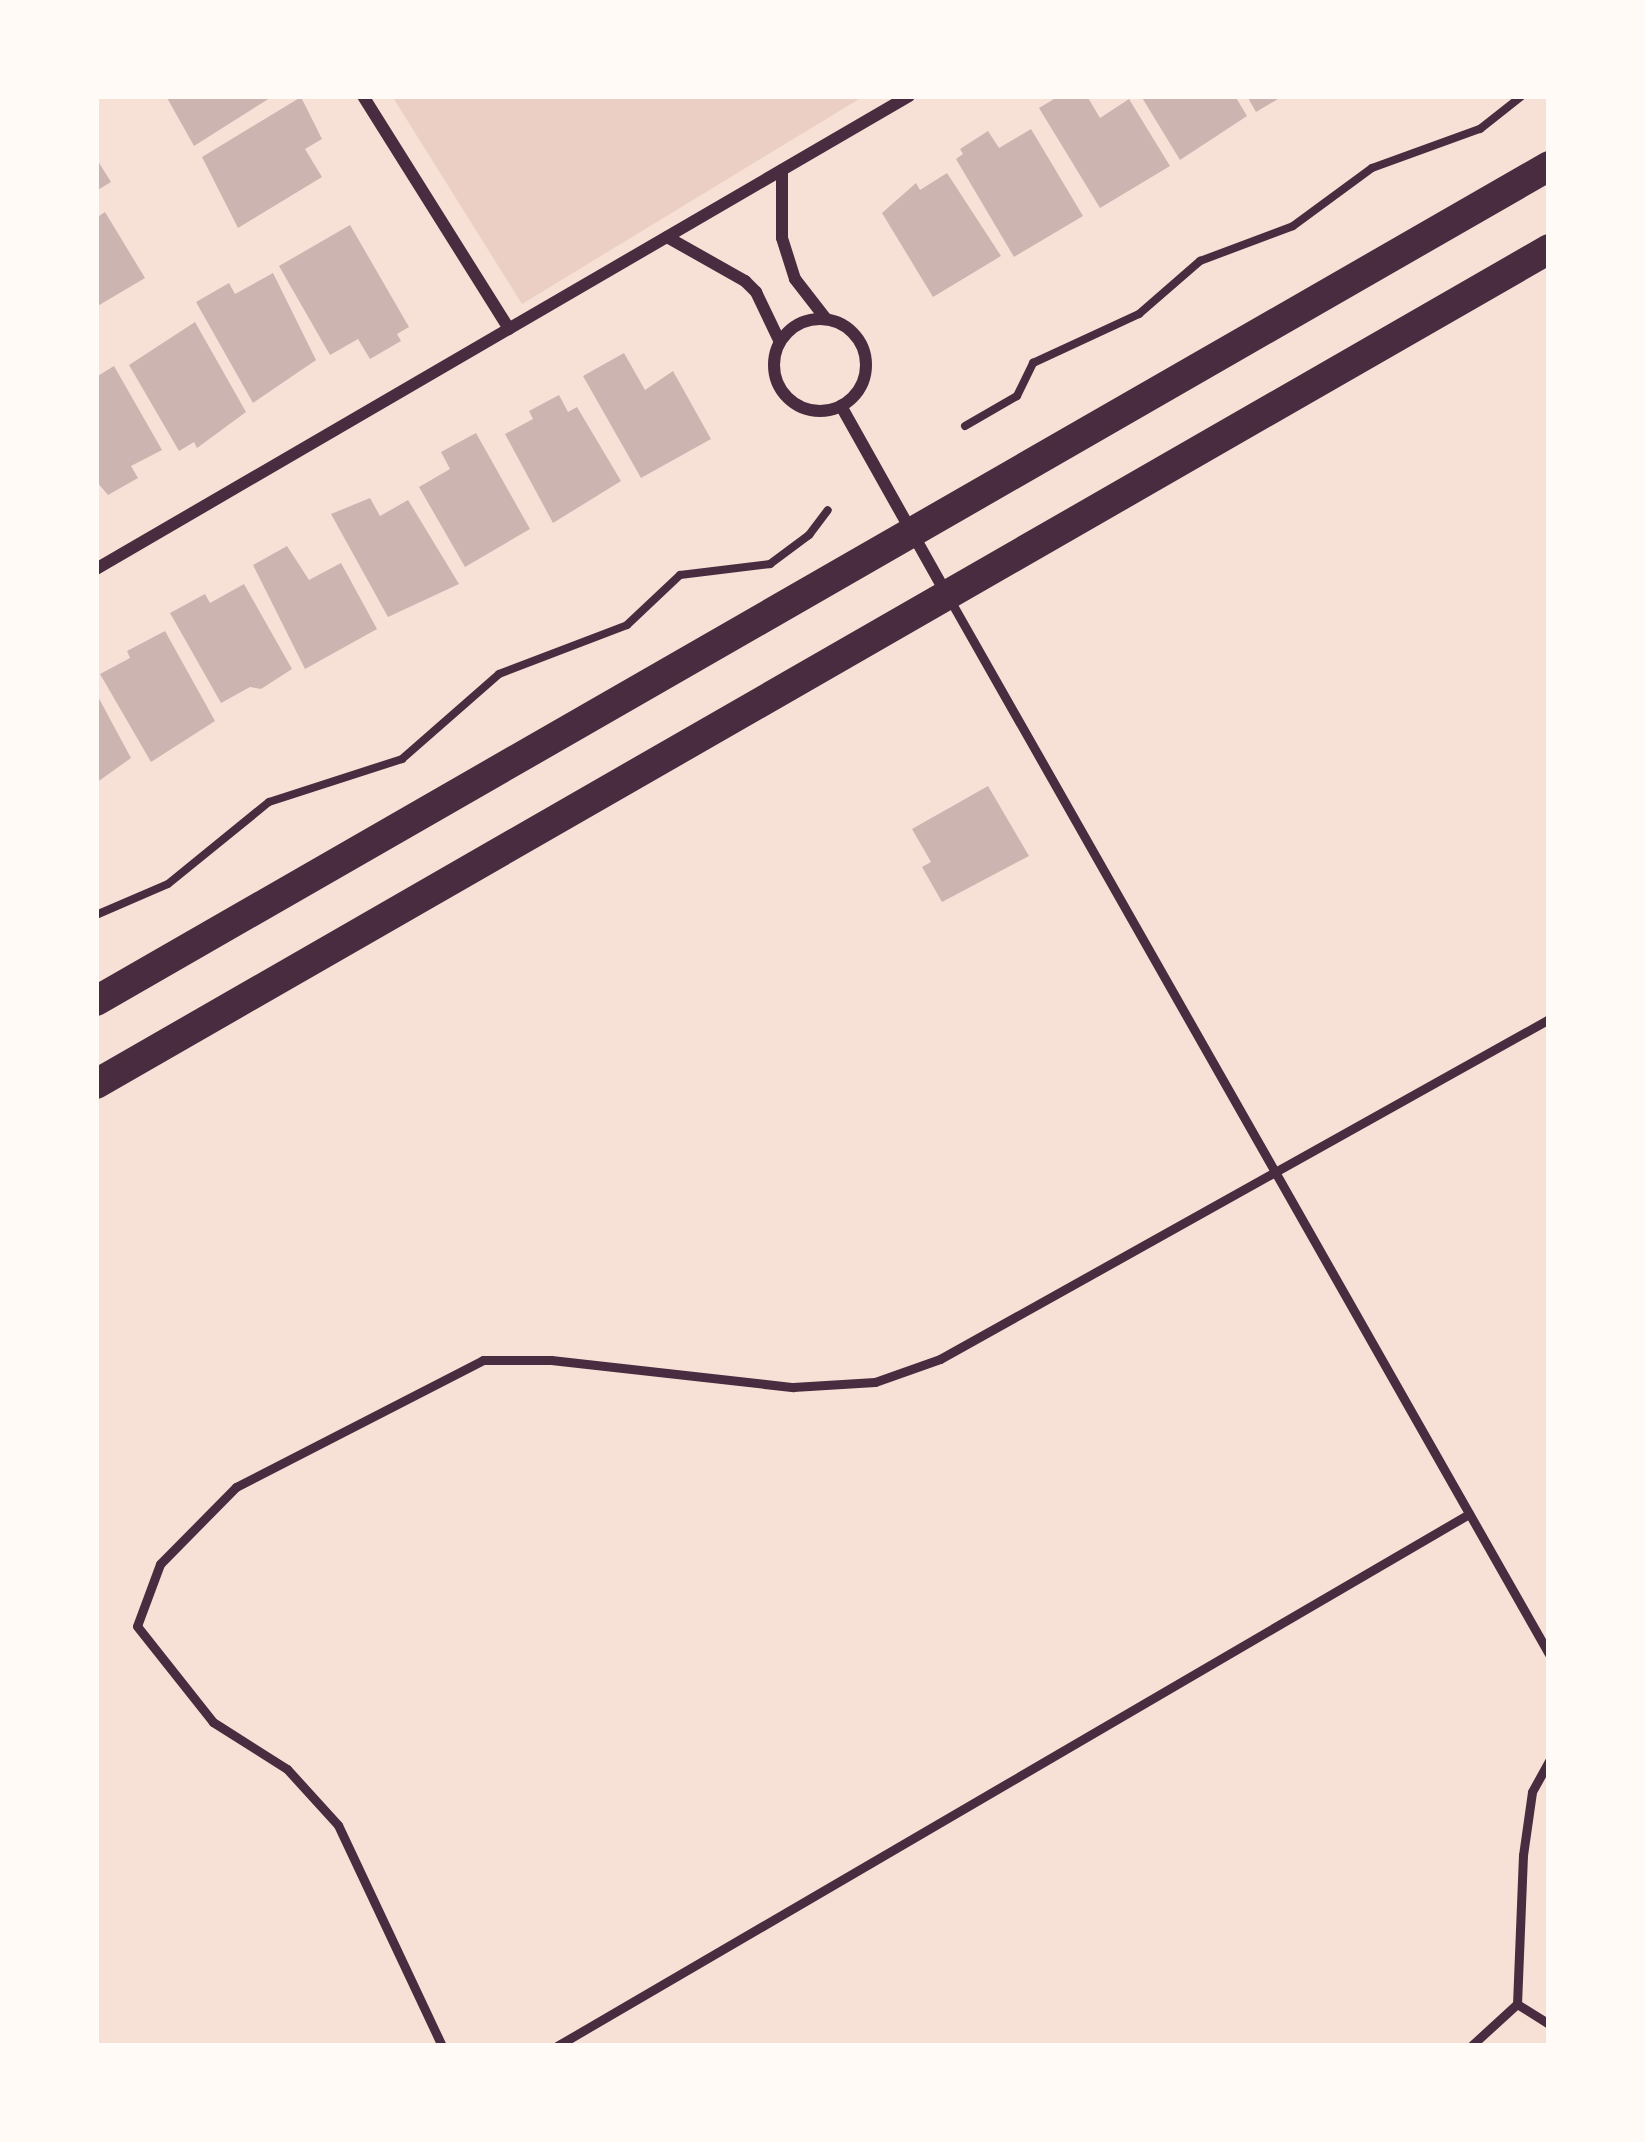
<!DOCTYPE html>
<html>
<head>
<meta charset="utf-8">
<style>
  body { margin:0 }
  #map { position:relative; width:1645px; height:2142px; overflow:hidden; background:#f7e1d7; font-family:"Source Sans 3",sans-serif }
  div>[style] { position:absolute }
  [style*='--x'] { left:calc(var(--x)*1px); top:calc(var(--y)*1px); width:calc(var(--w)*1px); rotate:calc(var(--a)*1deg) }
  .green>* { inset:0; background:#ebcfc5 }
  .building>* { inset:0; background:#ccb4b1 }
  .path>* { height:8px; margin:-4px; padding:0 4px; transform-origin:4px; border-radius:4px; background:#4a2c40 }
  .service>* { height:9px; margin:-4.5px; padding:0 4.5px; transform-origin:4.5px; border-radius:4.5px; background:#4a2c40 }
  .minor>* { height:12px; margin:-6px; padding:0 6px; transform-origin:6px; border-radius:6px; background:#4a2c40 }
  .minor>.ring { margin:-6px; padding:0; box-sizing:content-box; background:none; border:12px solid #4a2c40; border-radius:50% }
  .primary>* { height:30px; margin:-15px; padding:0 15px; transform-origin:15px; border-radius:15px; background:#4a2c40 }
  span { translate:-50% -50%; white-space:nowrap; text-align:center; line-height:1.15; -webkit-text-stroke:9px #fffaf5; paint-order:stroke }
  .frame { position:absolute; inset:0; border:99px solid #fffaf5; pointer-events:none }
</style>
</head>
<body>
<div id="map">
  <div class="green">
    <div style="clip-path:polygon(392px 96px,864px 96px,522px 304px)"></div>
  </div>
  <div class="building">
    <div style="clip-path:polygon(166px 96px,273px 96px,194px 146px)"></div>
    <div style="clip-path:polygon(1059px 96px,1087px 96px,1100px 118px,1129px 99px,1170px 166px,1100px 208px,1039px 108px)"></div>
    <div style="clip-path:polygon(1141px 96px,1235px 96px,1247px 116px,1180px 160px)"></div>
    <div style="clip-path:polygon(1247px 96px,1283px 96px,1256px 112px)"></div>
    <div style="clip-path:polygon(301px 97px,322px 139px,305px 149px,322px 177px,238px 228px,202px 157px)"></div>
    <div style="clip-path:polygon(1031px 129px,1083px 216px,1014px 257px,956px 159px,963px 154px,960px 149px,988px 131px,999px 148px)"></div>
    <div style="clip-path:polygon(96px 158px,111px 182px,96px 191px)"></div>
    <div style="clip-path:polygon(947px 173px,1001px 256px,933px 297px,882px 213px,916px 183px,920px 190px)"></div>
    <div style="clip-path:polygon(105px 212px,145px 278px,96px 307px,96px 218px)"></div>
    <div style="clip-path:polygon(350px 225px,409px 327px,397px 334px,401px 341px,370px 359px,358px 339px,330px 355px,279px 266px)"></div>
    <div style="clip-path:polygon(273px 273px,316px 360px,253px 403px,196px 302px,229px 283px,235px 294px)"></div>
    <div style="clip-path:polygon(195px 322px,246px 412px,197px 448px,194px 442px,179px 451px,129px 365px)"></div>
    <div style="clip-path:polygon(624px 353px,645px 390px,673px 371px,711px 439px,641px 478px,583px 376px)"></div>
    <div style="clip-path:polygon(114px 366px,162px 450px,131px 466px,138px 478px,108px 495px,96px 481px,96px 377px)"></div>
    <div style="clip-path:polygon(559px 395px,568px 412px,577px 407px,621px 481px,553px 523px,505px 434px,533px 419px,529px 411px)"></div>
    <div style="clip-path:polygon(476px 433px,530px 529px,465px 567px,419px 487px,450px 469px,441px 452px)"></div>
    <div style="clip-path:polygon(370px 498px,380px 516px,408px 500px,459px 584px,388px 617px,331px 514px)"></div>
    <div style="clip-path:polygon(287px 546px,309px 580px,341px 563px,377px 629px,305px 669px,253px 565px)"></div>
    <div style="clip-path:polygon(244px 584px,292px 669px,261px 689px,250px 687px,221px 703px,170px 613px,205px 594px,210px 603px)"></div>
    <div style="clip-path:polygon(165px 631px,215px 721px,151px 762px,100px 674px,130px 658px,127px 651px)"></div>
    <div style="clip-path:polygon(96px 693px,131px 758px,96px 783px)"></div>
    <div style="clip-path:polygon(988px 786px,1029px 856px,942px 902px,922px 867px,931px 862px,912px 829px)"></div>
  </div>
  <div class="path">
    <div style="--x:965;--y:426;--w:60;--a:-30"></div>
    <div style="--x:1017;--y:396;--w:37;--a:-64"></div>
    <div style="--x:1033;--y:363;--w:117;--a:-24.8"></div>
    <div style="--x:1139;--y:314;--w:81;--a:-41"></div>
    <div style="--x:1200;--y:261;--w:99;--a:-20.6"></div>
    <div style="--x:1293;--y:226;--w:98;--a:-36.3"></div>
    <div style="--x:1372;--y:168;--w:115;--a:-19.9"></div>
    <div style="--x:1480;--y:129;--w:53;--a:-38.2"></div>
    <div style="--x:96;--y:915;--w:78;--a:-23.3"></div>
    <div style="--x:168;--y:884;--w:130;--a:-39.1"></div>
    <div style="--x:269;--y:802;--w:140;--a:-17.9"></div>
    <div style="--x:402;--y:759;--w:129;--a:-41.2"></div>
    <div style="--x:499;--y:674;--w:137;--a:-20.9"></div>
    <div style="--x:627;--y:625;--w:73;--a:-43.3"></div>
    <div style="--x:680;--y:575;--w:91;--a:-7"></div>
    <div style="--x:770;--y:564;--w:49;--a:-36.6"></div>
    <div style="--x:809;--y:535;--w:31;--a:-53"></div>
  </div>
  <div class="service">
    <div style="--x:950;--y:600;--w:1212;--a:60.39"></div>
    <div style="--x:1549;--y:1761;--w:35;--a:119"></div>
    <div style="--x:1532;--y:1792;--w:64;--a:98.1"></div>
    <div style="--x:1523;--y:1855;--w:149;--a:92.3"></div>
    <div style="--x:1517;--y:2004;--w:38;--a:32"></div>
    <div style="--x:442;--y:2046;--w:244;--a:-115.2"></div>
    <div style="--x:338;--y:1825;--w:76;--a:-132.3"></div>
    <div style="--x:287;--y:1769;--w:88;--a:-147.6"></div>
    <div style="--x:213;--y:1722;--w:122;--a:-128.4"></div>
    <div style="--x:137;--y:1626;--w:66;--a:-69.6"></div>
    <div style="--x:160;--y:1564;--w:108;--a:-45.4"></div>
    <div style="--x:236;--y:1487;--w:278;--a:-27.2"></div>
    <div style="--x:483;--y:1360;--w:68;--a:0"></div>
    <div style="--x:551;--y:1360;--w:244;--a:6.4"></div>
    <div style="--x:793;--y:1387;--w:82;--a:-3.5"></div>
    <div style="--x:875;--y:1382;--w:69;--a:-19.5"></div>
    <div style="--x:940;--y:1359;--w:697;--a:-29.17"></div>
    <div style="--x:557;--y:2046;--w:1056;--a:-30.26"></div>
    <div style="--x:1471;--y:2046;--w:62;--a:-42.4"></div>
  </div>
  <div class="minor">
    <div style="--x:363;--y:96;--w:275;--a:57.9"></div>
    <div style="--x:782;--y:170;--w:68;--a:90"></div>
    <div style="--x:782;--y:238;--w:43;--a:72.4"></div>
    <div style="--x:795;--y:279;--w:51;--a:52.2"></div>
    <div style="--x:667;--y:237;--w:90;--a:29.4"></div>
    <div style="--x:745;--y:281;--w:16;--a:45"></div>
    <div style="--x:756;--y:292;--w:55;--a:64.4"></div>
    <div class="ring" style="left:774px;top:319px;width:80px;height:80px"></div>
    <div style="--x:841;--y:406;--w:214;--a:60.7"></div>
    <div style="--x:96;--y:569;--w:941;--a:-30.19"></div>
  </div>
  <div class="primary">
    <div style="--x:96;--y:1001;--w:1676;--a:-29.88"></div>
    <div style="--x:96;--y:1084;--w:1676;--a:-29.88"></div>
  </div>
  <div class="frame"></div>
</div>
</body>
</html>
